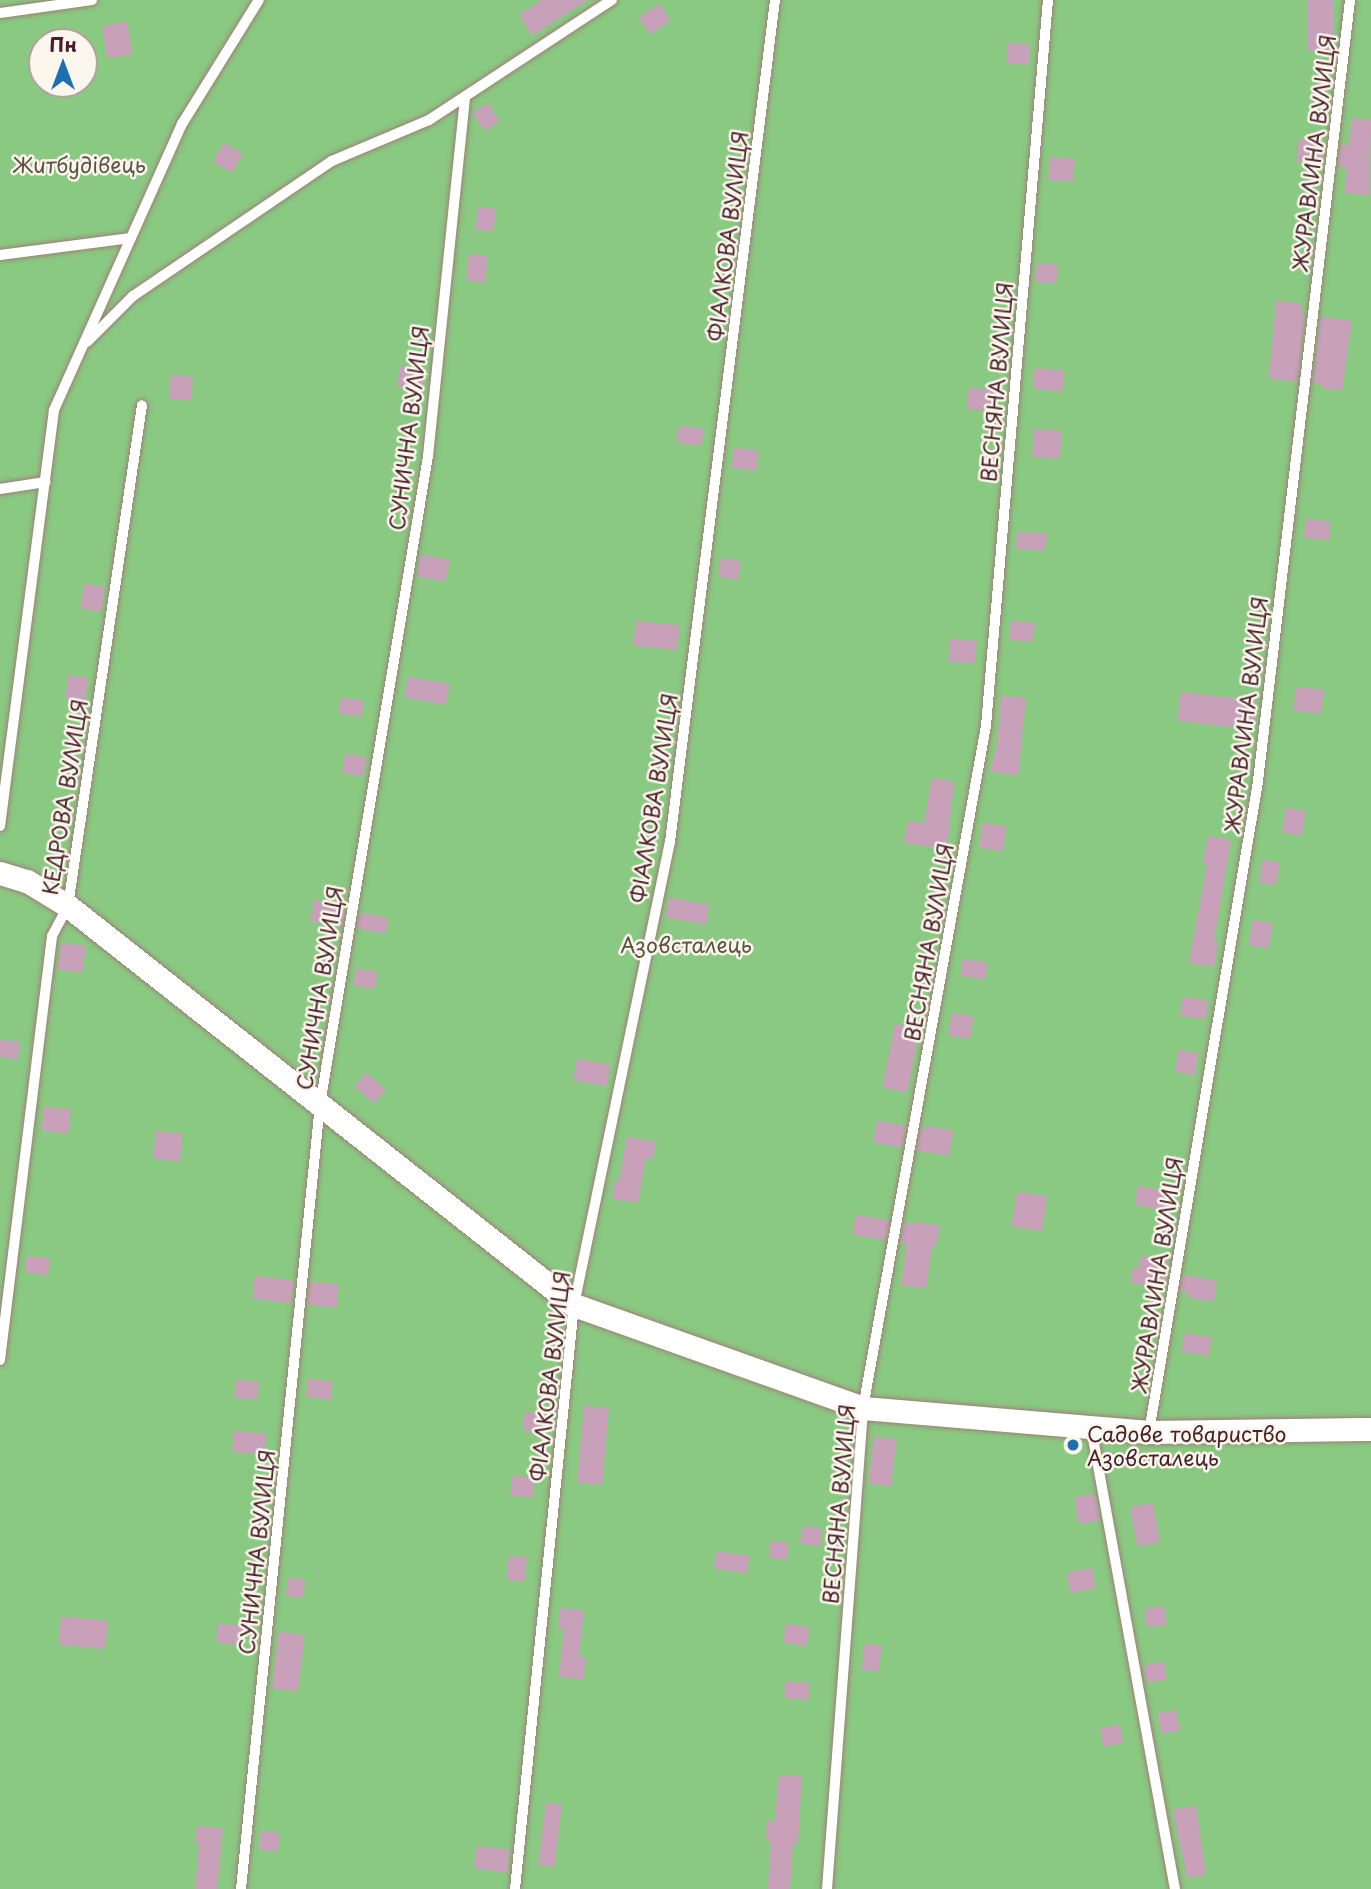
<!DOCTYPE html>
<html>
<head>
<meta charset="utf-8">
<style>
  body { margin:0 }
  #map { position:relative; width:1371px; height:1889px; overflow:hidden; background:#f5dfc5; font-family:"Playpen Sans",sans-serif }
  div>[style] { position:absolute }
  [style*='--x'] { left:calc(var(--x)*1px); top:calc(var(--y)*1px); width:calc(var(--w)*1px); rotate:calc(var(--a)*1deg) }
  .green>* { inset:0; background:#89c981 }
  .building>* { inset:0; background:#c9a0ba; transform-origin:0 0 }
  .roads { filter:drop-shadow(0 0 2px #a07f78) drop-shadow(0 0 2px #a07f78) }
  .service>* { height:10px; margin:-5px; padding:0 5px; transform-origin:5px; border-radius:5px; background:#fff }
  .minor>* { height:23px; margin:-11.5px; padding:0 11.5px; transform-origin:11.5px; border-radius:11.5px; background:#fff }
  .dots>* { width:19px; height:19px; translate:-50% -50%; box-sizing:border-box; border:4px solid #fbf7ec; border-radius:50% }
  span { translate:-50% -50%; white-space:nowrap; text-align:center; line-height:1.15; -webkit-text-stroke:5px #fbf7ec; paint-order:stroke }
  .street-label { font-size:21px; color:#4a1f2b }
  .park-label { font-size:21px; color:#5d5245 }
  .poi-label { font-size:21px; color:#4a1f2b }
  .left { translate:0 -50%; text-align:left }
  .north { position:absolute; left:28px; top:28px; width:70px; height:70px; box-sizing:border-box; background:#fbf7ec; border:2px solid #b4a19f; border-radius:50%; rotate:0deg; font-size:19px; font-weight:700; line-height:28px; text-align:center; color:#4a1f2b }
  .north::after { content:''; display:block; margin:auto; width:24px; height:32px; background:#1f6fb2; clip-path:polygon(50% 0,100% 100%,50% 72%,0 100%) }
</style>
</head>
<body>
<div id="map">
  <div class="green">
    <div style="clip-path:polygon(evenodd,0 0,1371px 0,1371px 1889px,0 1889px,0 0,42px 42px,84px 42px,84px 84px,42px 84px,42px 42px)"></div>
  </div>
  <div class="building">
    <div style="clip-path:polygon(542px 0,588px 0,532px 36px,519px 15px)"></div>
    <div style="left:1307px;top:0;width:27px;height:51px"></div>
    <div style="left:660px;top:4px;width:20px;height:25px;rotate:57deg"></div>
    <div style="left:127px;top:22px;width:33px;height:25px;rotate:81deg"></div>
    <div style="left:1008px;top:43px;width:22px;height:20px;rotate:5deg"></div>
    <div style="left:488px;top:103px;width:22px;height:18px;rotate:58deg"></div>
    <div style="clip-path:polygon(1352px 118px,1371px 120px,1369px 196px,1344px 193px,1347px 168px,1338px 167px,1341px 144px,1349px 145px)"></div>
    <div style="left:1299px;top:139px;width:26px;height:23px;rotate:7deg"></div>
    <div style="left:224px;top:143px;width:22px;height:22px;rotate:30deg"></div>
    <div style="left:1050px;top:157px;width:25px;height:23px;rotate:5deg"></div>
    <div style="left:478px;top:207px;width:18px;height:23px;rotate:6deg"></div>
    <div style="left:469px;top:254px;width:19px;height:27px;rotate:6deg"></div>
    <div style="left:1037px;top:263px;width:21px;height:19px;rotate:5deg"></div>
    <div style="clip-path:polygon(1276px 301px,1302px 304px,1301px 314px,1305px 315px,1297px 382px,1269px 379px)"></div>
    <div style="clip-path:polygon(1321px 317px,1352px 321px,1342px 391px,1321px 388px,1321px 384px,1313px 383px)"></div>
    <div style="left:400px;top:366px;width:26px;height:21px;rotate:7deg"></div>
    <div style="left:1035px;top:368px;width:30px;height:21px;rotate:6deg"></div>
    <div style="left:171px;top:375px;width:22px;height:24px;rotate:5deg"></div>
    <div style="left:969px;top:388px;width:29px;height:21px;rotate:6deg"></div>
    <div style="left:679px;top:426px;width:25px;height:17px;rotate:7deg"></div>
    <div style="left:1034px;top:429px;width:28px;height:28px;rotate:4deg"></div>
    <div style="left:734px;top:448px;width:25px;height:20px;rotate:7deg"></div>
    <div style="left:1306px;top:519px;width:25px;height:19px;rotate:7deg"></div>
    <div style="left:1017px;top:532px;width:30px;height:17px;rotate:4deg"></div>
    <div style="left:421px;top:555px;width:29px;height:22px;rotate:10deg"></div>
    <div style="left:721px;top:558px;width:20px;height:19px;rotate:9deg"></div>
    <div style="left:84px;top:584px;width:21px;height:25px;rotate:8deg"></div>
    <div style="left:636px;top:621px;width:44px;height:25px;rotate:6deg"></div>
    <div style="left:1011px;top:621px;width:24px;height:19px;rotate:5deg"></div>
    <div style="left:950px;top:639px;width:27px;height:23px;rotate:4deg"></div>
    <div style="left:68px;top:676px;width:20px;height:24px;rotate:6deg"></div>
    <div style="left:408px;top:677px;width:42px;height:21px;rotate:10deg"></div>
    <div style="left:1296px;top:687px;width:28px;height:24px;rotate:6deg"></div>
    <div style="left:1181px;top:692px;width:76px;height:29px;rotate:7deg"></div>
    <div style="clip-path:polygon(1001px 696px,1026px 698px,1018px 776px,990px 772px,997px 746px)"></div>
    <div style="left:341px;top:698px;width:23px;height:16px;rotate:7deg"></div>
    <div style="left:345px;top:754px;width:22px;height:19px;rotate:10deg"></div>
    <div style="clip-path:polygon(932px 778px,954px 782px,947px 850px,904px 843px,908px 821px,924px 824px)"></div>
    <div style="left:1286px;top:808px;width:20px;height:25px;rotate:9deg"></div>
    <div style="left:983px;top:823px;width:24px;height:25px;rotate:9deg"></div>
    <div style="clip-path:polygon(1208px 836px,1231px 840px,1214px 941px,1218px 941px,1214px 967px,1189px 963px,1207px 864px,1203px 864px)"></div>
    <div style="left:1263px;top:860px;width:17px;height:23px;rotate:10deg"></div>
    <div style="left:669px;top:898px;width:41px;height:20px;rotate:10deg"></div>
    <div style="clip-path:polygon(314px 900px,341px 905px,340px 910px,344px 910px,342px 927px,310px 922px)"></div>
    <div style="left:360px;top:913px;width:29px;height:16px;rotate:10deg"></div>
    <div style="left:1253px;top:920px;width:20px;height:26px;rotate:9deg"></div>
    <div style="left:61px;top:943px;width:25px;height:27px;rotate:7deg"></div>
    <div style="left:963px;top:959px;width:25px;height:17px;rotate:9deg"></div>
    <div style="left:356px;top:969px;width:22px;height:17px;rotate:8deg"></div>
    <div style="left:1183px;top:997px;width:26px;height:19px;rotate:9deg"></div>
    <div style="left:952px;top:1013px;width:22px;height:23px;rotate:10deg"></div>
    <div style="left:895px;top:1024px;width:25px;height:65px;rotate:11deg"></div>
    <div style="clip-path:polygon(0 1040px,20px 1042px,18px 1060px,0 1057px)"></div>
    <div style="left:1179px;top:1050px;width:20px;height:22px;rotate:11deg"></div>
    <div style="left:577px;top:1059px;width:34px;height:22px;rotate:10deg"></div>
    <div style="left:366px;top:1073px;width:26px;height:18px;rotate:40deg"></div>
    <div style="left:44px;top:1107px;width:27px;height:24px;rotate:6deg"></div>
    <div style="left:877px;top:1121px;width:29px;height:22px;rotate:10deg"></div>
    <div style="clip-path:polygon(926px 1126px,953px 1131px,949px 1156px,917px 1151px,921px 1129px,926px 1129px)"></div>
    <div style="left:156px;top:1131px;width:27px;height:28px;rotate:6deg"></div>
    <div style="clip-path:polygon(627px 1137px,656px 1142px,653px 1159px,646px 1158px,638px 1203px,612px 1199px,615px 1181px,619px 1181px)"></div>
    <div style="left:1138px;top:1186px;width:32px;height:19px;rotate:11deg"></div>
    <div style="left:1017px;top:1192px;width:31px;height:35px;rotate:9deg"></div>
    <div style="left:856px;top:1215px;width:34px;height:20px;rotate:10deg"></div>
    <div style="clip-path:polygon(914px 1222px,940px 1226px,936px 1247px,932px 1246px,926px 1289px,901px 1285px,907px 1245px,901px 1244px,904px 1223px,913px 1224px)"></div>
    <div style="left:27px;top:1256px;width:23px;height:17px;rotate:7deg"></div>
    <div style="clip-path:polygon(1141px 1256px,1167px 1260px,1165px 1289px,1130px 1283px,1133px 1267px,1139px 1268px)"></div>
    <div style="clip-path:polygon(1183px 1275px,1217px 1281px,1214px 1302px,1188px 1298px,1189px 1293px,1180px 1292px)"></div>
    <div style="left:255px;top:1276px;width:39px;height:23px;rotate:7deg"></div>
    <div style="left:310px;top:1282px;width:29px;height:23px;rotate:6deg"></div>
    <div style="left:1185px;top:1333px;width:27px;height:19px;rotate:10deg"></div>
    <div style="left:308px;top:1379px;width:25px;height:18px;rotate:7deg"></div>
    <div style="left:236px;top:1380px;width:23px;height:18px;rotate:5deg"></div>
    <div style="left:584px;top:1406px;width:25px;height:77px;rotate:5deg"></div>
    <div style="left:525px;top:1412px;width:17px;height:19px;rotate:7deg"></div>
    <div style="left:234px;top:1431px;width:32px;height:21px;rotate:5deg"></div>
    <div style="left:874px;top:1437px;width:23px;height:47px;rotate:7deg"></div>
    <div style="left:512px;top:1476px;width:23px;height:20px;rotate:5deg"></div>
    <div style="left:1095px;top:1494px;width:27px;height:21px;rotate:80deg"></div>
    <div style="left:1153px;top:1503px;width:40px;height:23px;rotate:80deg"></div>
    <div style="left:803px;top:1526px;width:20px;height:18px;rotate:9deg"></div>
    <div style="left:771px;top:1541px;width:18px;height:17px;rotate:6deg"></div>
    <div style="left:717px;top:1551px;width:33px;height:18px;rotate:9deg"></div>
    <div style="left:509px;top:1556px;width:18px;height:24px;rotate:6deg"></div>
    <div style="left:1092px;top:1568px;width:21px;height:26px;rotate:79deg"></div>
    <div style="left:288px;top:1578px;width:17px;height:18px;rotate:7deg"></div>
    <div style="left:1164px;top:1606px;width:19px;height:20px;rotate:81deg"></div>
    <div style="clip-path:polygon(560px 1608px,584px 1611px,579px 1657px,586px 1657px,584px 1680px,559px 1677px,564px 1629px,558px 1628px)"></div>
    <div style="left:61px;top:1617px;width:47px;height:28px;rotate:5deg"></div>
    <div style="left:218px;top:1624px;width:25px;height:19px;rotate:5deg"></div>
    <div style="left:786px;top:1624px;width:24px;height:19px;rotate:9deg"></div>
    <div style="left:279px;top:1632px;width:26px;height:57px;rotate:7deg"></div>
    <div style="left:865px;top:1644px;width:17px;height:26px;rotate:7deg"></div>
    <div style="left:1164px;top:1662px;width:18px;height:20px;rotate:81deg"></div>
    <div style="left:785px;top:1682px;width:24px;height:17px;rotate:2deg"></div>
    <div style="left:1176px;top:1710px;width:21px;height:19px;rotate:79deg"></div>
    <div style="left:1120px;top:1725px;width:19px;height:20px;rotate:81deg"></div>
    <div style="clip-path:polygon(779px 1775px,802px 1776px,798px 1844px,793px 1844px,790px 1889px,768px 1889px,771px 1842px,766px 1842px,767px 1821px,775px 1821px)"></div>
    <div style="left:546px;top:1803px;width:16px;height:63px;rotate:7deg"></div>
    <div style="clip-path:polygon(1196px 1806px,1206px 1875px,1187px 1878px,1173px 1810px)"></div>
    <div style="clip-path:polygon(197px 1826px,223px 1829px,217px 1889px,195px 1889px,199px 1844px,195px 1843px)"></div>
    <div style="left:261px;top:1831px;width:19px;height:19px;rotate:6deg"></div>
    <div style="left:477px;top:1846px;width:33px;height:23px;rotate:7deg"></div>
  </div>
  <div class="roads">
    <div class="service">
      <div style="--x:0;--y:13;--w:93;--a:-8"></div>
      <div style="--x:0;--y:255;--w:132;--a:-7.4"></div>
      <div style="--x:87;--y:342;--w:65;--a:-45"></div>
      <div style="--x:133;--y:296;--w:240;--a:-34.2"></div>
      <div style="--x:332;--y:161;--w:105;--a:-22.9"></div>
      <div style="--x:429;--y:120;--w:219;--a:-33.3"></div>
      <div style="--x:0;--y:489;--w:46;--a:-8.8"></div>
      <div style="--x:0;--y:826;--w:419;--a:-82.6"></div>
      <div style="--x:54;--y:410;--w:313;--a:-65.9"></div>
      <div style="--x:182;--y:124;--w:146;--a:-58.2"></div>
      <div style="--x:0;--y:1360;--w:427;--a:-83"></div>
      <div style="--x:52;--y:936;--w:34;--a:-62"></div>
      <div style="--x:68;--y:906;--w:506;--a:-81.6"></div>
      <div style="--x:1091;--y:1427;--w:470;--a:79.7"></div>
      <div style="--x:1149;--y:1432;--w:660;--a:-80.49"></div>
      <div style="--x:1258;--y:781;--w:786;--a:-83.28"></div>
      <div style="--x:241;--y:1889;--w:788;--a:-84.25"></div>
      <div style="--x:320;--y:1105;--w:658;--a:-80.55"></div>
      <div style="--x:428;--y:456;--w:361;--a:-84.1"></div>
      <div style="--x:515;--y:1889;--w:587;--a:-84.23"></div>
      <div style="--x:574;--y:1305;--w:473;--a:-78.3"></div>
      <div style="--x:670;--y:842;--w:849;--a:-82.89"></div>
      <div style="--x:827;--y:1889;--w:482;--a:-85.7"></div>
      <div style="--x:863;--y:1408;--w:693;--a:-79.78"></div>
      <div style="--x:986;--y:726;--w:729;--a:-85.12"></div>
    </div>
    <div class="minor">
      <div style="--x:0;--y:873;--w:28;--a:17"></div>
      <div style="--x:27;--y:881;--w:48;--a:31.4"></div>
      <div style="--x:68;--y:906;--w:644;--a:38.26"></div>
      <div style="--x:574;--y:1305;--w:307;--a:19.6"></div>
      <div style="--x:863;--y:1408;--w:287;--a:4.8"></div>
      <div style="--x:1149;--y:1432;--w:222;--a:-0.8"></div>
    </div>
  </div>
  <div class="dots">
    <div style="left:1073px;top:1445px;background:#1f6fb2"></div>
  </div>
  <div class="street-label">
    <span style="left:1313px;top:153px;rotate:-83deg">ЖУРАВЛИНА ВУЛИЦЯ</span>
    <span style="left:727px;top:236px;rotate:-83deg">ФІАЛКОВА ВУЛИЦЯ</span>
    <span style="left:996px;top:382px;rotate:-85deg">ВЕСНЯНА ВУЛИЦЯ</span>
    <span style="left:408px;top:428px;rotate:-83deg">СУНИЧНА ВУЛИЦЯ</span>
    <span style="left:1245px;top:715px;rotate:-83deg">ЖУРАВЛИНА ВУЛИЦЯ</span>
    <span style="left:64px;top:797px;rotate:-81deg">КЕДРОВА ВУЛИЦЯ</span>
    <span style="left:653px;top:798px;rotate:-81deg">ФІАЛКОВА ВУЛИЦЯ</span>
    <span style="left:928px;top:942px;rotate:-80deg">ВЕСНЯНА ВУЛИЦЯ</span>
    <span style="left:319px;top:988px;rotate:-81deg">СУНИЧНА ВУЛИЦЯ</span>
    <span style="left:1156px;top:1275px;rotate:-81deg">ЖУРАВЛИНА ВУЛИЦЯ</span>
    <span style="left:549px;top:1376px;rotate:-83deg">ФІАЛКОВА ВУЛИЦЯ</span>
    <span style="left:838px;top:1504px;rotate:-85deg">ВЕСНЯНА ВУЛИЦЯ</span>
    <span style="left:256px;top:1552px;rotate:-84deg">СУНИЧНА ВУЛИЦЯ</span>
  </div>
  <div class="park-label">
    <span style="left:79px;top:164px">Житбудівець</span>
    <span style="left:686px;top:944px">Азовсталець</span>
  </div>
  <div class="poi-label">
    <span class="left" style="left:1087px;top:1445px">Садове товариство<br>Азовсталець</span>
  </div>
  <div class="north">Пн</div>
</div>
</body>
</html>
